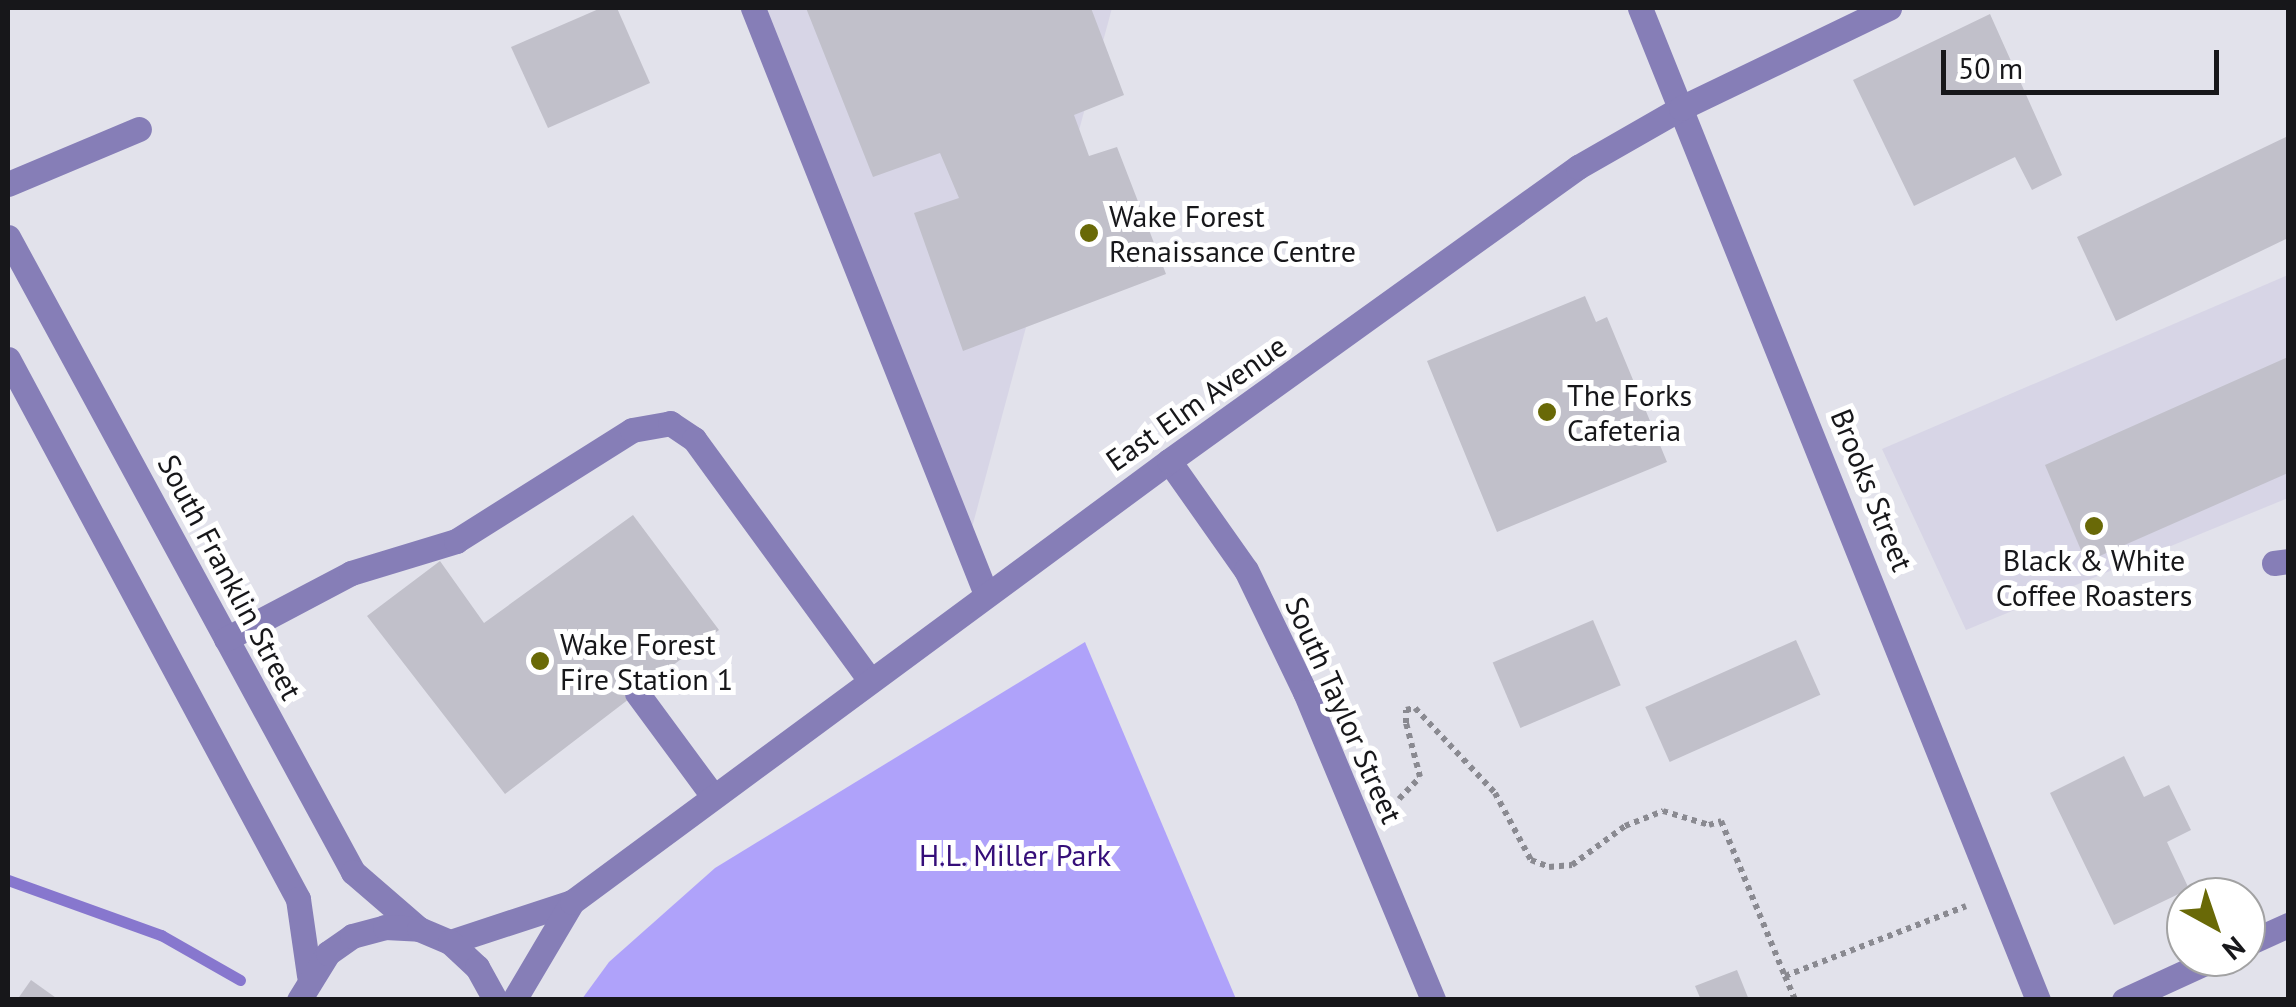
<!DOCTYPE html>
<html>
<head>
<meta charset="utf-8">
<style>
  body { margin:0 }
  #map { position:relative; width:2296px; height:1007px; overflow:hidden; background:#e2e2eb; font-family:"PT Sans",sans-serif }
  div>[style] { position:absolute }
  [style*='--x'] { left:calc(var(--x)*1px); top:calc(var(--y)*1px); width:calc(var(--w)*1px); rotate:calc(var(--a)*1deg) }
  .built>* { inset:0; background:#d7d5e6 }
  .green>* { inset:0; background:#afa2fa }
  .stream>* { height:11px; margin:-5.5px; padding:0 5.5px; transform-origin:5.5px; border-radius:5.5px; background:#8777ce }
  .building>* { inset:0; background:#c1c0ca; transform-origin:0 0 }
  .path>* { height:6px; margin-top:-3px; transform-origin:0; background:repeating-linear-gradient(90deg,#8a8a91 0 5px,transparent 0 10px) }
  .minor>* { height:25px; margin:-12.5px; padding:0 12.5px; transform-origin:12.5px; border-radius:12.5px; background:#867eb7 }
  .dots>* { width:28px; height:28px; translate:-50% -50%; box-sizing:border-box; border:5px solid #fff; border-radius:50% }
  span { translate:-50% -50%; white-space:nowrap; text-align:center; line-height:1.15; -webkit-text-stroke:10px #fff; paint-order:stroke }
  .poi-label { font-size:30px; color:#17171a }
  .left { translate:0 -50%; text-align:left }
  .street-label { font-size:30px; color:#17171a }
  .park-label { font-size:30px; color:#350e79 }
  .frame { position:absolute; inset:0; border:10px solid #17171a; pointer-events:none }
  .north { position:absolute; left:2166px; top:877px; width:100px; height:100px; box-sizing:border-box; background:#fff; border:2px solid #a2a2a3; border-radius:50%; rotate:140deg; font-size:28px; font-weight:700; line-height:40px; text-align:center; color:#17171a }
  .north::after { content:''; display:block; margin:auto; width:35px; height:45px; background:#696907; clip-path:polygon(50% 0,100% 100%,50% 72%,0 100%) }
  .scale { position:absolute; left:1941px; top:50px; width:278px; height:45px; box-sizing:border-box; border:5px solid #17171a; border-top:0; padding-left:12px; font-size:30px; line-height:35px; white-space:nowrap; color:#17171a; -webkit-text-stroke:8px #fff; paint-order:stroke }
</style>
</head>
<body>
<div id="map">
  <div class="built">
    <div style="clip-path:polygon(758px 8px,1112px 8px,967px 546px)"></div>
    <div style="clip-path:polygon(2288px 275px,2288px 498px,1966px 630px,1882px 449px)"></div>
  </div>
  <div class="green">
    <div style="clip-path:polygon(1085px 642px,1236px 999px,582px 999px,609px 962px,715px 868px)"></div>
  </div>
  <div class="stream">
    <div style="--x:8;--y:880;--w:163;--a:19.8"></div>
    <div style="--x:161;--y:935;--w:91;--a:29.7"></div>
  </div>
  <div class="building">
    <div style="clip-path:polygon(601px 8px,617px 8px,650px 83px,548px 128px,511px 47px)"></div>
    <div style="clip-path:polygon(806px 8px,1091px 8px,1124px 95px,1074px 115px,1089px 156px,1117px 147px,1166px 274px,963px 351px,914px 213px,959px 198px,940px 153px,873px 177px)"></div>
    <div style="clip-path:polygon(1990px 14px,2062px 175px,2032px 190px,2015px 157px,1914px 206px,1853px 80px)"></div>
    <div style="clip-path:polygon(2288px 136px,2288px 238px,2116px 321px,2077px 237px)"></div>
    <div style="clip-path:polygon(1585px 296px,1596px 322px,1607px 317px,1667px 462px,1497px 532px,1427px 361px)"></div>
    <div style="clip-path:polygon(2288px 357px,2288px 473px,2086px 562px,2045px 465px)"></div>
    <div style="clip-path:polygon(633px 515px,719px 630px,505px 794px,367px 616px,440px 561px,484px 623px)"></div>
    <div style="left:1593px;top:620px;width:71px;height:109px;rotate:67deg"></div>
    <div style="left:1796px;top:640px;width:60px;height:165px;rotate:66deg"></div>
    <div style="clip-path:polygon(2124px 756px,2144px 797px,2169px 785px,2191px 830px,2167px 842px,2189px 889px,2114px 925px,2050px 793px)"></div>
    <div style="clip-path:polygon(1737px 970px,1749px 1000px,1701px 1000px,1695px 986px)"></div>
    <div style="clip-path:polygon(31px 980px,59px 1000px,17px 1000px)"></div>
  </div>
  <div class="path">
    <div style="--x:1399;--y:799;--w:30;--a:-46"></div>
    <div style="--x:1420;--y:777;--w:56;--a:-104.5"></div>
    <div style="--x:1406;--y:723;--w:13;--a:-90"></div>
    <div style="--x:1406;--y:710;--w:9;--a:-13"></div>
    <div style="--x:1415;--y:708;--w:117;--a:46.7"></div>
    <div style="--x:1495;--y:793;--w:76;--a:61.8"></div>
    <div style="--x:1531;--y:860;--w:19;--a:21"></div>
    <div style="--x:1549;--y:867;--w:23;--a:-5"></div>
    <div style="--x:1572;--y:865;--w:66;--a:-36.3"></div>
    <div style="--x:1625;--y:826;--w:41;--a:-21.5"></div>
    <div style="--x:1663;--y:811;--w:48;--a:16.9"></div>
    <div style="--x:1709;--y:825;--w:13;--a:-18"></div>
    <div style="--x:1721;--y:821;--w:168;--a:67.6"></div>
    <div style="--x:1785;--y:976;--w:194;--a:-21.1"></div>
    <div style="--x:1785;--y:976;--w:26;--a:67"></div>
  </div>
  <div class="minor">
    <div style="--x:753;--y:8;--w:631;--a:68.32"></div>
    <div style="--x:1640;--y:8;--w:1069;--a:68.14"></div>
    <div style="--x:8;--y:184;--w:142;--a:-22.8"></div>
    <div style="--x:8;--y:237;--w:723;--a:61.48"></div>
    <div style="--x:353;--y:872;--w:87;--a:40.8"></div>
    <div style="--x:8;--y:359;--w:613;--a:61.76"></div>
    <div style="--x:298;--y:899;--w:77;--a:81.8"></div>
    <div style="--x:1169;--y:461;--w:133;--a:54.8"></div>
    <div style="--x:1246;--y:570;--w:136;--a:64.2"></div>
    <div style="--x:1305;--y:692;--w:334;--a:67.4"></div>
    <div style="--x:2274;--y:563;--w:14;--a:-8"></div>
    <div style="--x:226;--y:639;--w:141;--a:-27.8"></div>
    <div style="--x:351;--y:573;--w:110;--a:-16.9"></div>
    <div style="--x:456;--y:541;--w:208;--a:-32.2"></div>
    <div style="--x:632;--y:430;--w:39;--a:-10"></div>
    <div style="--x:670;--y:423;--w:29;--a:34"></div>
    <div style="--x:694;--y:439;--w:297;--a:53.9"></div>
    <div style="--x:637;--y:693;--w:128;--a:53.6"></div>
    <div style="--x:450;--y:942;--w:128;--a:-18.2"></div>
    <div style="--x:2246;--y:944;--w:46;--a:-24.3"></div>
    <div style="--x:299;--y:1000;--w:55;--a:-58.3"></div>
    <div style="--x:328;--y:953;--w:29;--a:-35"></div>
    <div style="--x:352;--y:936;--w:34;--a:-15"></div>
    <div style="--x:385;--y:927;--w:34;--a:3"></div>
    <div style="--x:419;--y:929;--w:34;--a:23"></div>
    <div style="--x:450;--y:942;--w:37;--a:43"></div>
    <div style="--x:477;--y:967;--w:38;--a:61"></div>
    <div style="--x:514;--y:1000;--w:114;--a:-59.4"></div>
    <div style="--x:572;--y:902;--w:742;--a:-36.45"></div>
    <div style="--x:1169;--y:461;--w:504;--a:-35.71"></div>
    <div style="--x:1578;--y:167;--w:119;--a:-29.8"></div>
    <div style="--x:1681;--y:108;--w:231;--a:-25.7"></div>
    <div style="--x:2124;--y:1000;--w:103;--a:-24.6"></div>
  </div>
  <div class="dots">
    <div style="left:1089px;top:233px;background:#696907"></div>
    <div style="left:1547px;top:412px;background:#696907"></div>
    <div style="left:2094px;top:526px;background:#696907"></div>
    <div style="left:540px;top:661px;background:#696907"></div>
  </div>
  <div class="poi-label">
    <span class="left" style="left:1109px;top:233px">Wake Forest<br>Renaissance Centre</span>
    <span class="left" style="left:1567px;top:412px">The Forks<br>Cafeteria</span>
    <span style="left:2094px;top:577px">Black &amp; White<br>Coffee Roasters</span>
    <span class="left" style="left:560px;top:661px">Wake Forest<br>Fire Station 1</span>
  </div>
  <div class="street-label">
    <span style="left:1196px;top:403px;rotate:-35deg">East Elm Avenue</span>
    <span style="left:1872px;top:490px;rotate:68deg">Brooks Street</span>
    <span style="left:230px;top:577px;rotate:62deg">South Franklin Street</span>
    <span style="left:1344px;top:710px;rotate:66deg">South Taylor Street</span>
  </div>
  <div class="park-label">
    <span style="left:1015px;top:855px">H.L. Miller Park</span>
  </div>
  <div class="frame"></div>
  <div class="north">N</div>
  <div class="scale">50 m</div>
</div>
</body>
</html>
